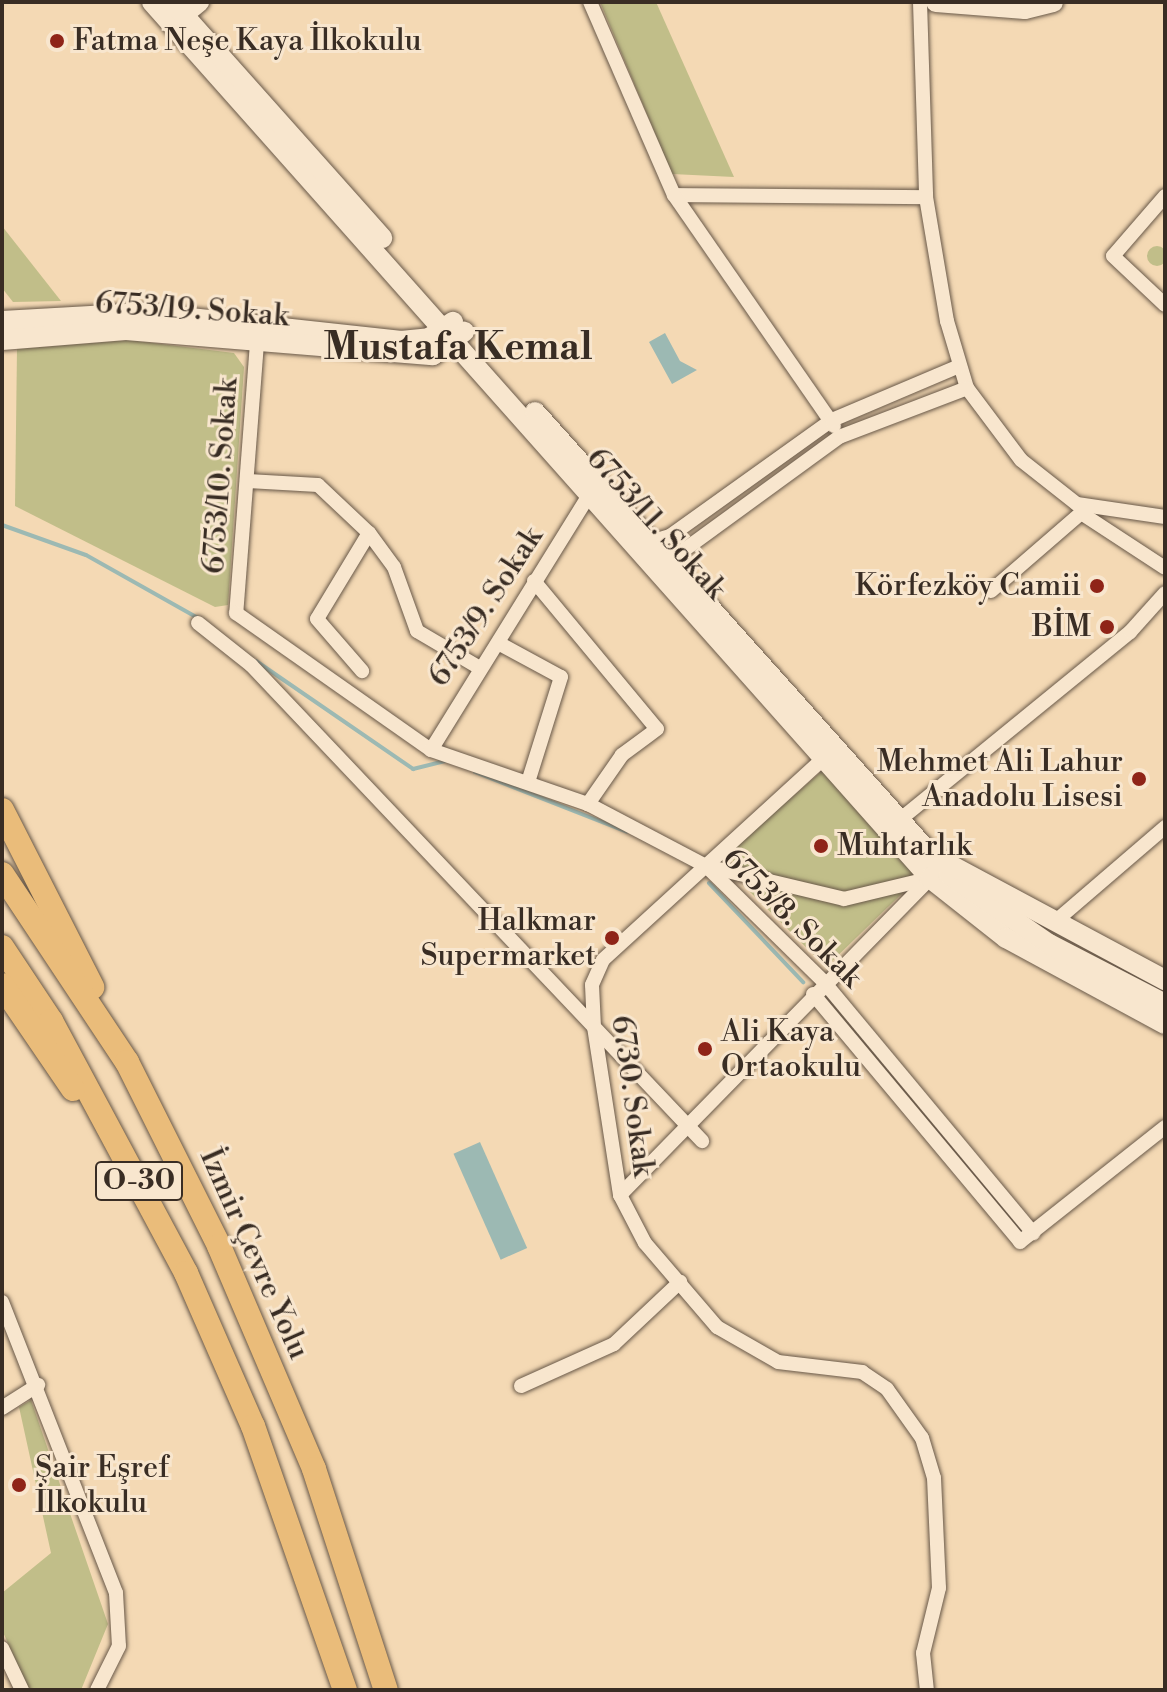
<!DOCTYPE html>
<html>
<head>
<meta charset="utf-8">
<style>
  body { margin:0 }
  #map { position:relative; width:1167px; height:1692px; overflow:hidden; background:#f4d9b4; font-family:"Libre Bodoni",serif }
  div>[style] { position:absolute }
  [style*='--x'] { left:calc(var(--x)*1px); top:calc(var(--y)*1px); width:calc(var(--w)*1px); rotate:calc(var(--a)*1deg) }
  .green>* { inset:0; background:#c1be89 }
  .round { border-radius:50% }
  .water>* { inset:0; background:#9cb9b3; transform-origin:0 0 }
  .stream>* { height:4px; margin:-2px; padding:0 2px; transform-origin:2px; border-radius:2px; background:#9cb9b3 }
  .roads { filter:drop-shadow(0 0 2px #685848) drop-shadow(0 0 2px #685848) }
  .street>* { height:14px; margin:-7px; padding:0 7px; transform-origin:7px; border-radius:7px; background:#f8e6ce }
  .secondary>* { height:20px; margin:-10px; padding:0 10px; transform-origin:10px; border-radius:10px; background:#f8e6ce }
  .highway>* { height:24px; margin:-12px; padding:0 12px; transform-origin:12px; border-radius:12px; background:#eabc7a }
  .dots>* { width:22px; height:22px; translate:-50% -50%; box-sizing:border-box; border:4px solid #f8e6ce; border-radius:50% }
  span { translate:-50% -50%; white-space:nowrap; text-align:center; line-height:1.15; -webkit-text-stroke:6px #f8e6ce; paint-order:stroke }
  .shield-label span { padding:2px 6px; background:#f8e6ce; border:2px solid; border-radius:6px; -webkit-text-stroke-width:0 }
  .shield-label { font-size:28px; color:#392d24; font-weight:700 }
  .poi-label { font-size:30px; color:#392d24 }
  .left { translate:0 -50%; text-align:left }
  .right { translate:-100% -50%; text-align:right }
  .street-label { font-size:30px; color:#392d24 }
  .district-label { font-size:38px; color:#392d24; font-weight:700 }
  .frame { position:absolute; inset:0; border:4px solid #392d24; pointer-events:none }
</style>
</head>
<body>
<div id="map">
  <div class="green">
    <div style="clip-path:polygon(600px 2px,656px 2px,734px 177px,672px 174px)"></div>
    <div style="clip-path:polygon(2px 226px,61px 301px,13px 302px,2px 288px)"></div>
    <div class="round" style="left:1147px;top:246px;width:20px;height:20px"></div>
    <div style="clip-path:polygon(129px 340px,234px 353px,244px 367px,228px 605px,215px 607px,15px 506px,17px 349px)"></div>
    <div style="clip-path:polygon(822px 771px,919px 877px,826px 967px,745px 887px,729px 852px)"></div>
    <div style="clip-path:polygon(31px 1400px,108px 1624px,81px 1690px,29px 1690px,2px 1630px,2px 1593px,51px 1553px,19px 1407px)"></div>
  </div>
  <div class="water">
    <div style="clip-path:polygon(665px 333px,680px 361px,697px 370px,672px 384px,649px 342px)"></div>
    <div style="left:480px;top:1142px;width:116px;height:29px;rotate:66deg"></div>
  </div>
  <div class="stream">
    <div style="--x:2;--y:525;--w:89;--a:19.7"></div>
    <div style="--x:86;--y:555;--w:129;--a:29.4"></div>
    <div style="--x:256;--y:661;--w:191;--a:34.5"></div>
    <div style="--x:413;--y:769;--w:33;--a:-14"></div>
    <div style="--x:475;--y:772;--w:163;--a:21.5"></div>
    <div style="--x:709;--y:883;--w:137;--a:46.5"></div>
  </div>
  <div class="roads">
    <div class="street">
      <div style="--x:590;--y:2;--w:210;--a:66.5"></div>
      <div style="--x:674;--y:195;--w:252;--a:0.5"></div>
      <div style="--x:920;--y:2;--w:195;--a:88.2"></div>
      <div style="--x:926;--y:197;--w:126;--a:80.4"></div>
      <div style="--x:947;--y:321;--w:70;--a:73.4"></div>
      <div style="--x:967;--y:388;--w:90;--a:53.1"></div>
      <div style="--x:1021;--y:460;--w:71;--a:38.2"></div>
      <div style="--x:1077;--y:504;--w:89;--a:8.4"></div>
      <div style="--x:674;--y:195;--w:281;--a:55.3"></div>
      <div style="--x:1165;--y:196;--w:79;--a:130.9"></div>
      <div style="--x:1113;--y:256;--w:71;--a:43.3"></div>
      <div style="--x:257;--y:343;--w:271;--a:94.4"></div>
      <div style="--x:236;--y:613;--w:238;--a:35.1"></div>
      <div style="--x:431;--y:750;--w:166;--a:19"></div>
      <div style="--x:588;--y:804;--w:133;--a:27.7"></div>
      <div style="--x:706;--y:866;--w:165;--a:44.5"></div>
      <div style="--x:824;--y:982;--w:327;--a:50.2"></div>
      <div style="--x:248;--y:481;--w:70;--a:3.3"></div>
      <div style="--x:318;--y:485;--w:70;--a:43.3"></div>
      <div style="--x:369;--y:533;--w:100;--a:121.2"></div>
      <div style="--x:317;--y:619;--w:69;--a:49.1"></div>
      <div style="--x:1081;--y:513;--w:100;--a:33.2"></div>
      <div style="--x:369;--y:533;--w:42;--a:53.7"></div>
      <div style="--x:394;--y:567;--w:68;--a:70.2"></div>
      <div style="--x:417;--y:631;--w:71;--a:30.5"></div>
      <div style="--x:650;--y:542;--w:21;--a:-17"></div>
      <div style="--x:670;--y:536;--w:199;--a:-35.6"></div>
      <div style="--x:832;--y:420;--w:138;--a:-23"></div>
      <div style="--x:674;--y:567;--w:15;--a:-67"></div>
      <div style="--x:680;--y:553;--w:197;--a:-36.1"></div>
      <div style="--x:839;--y:437;--w:137;--a:-20.9"></div>
      <div style="--x:534;--y:581;--w:192;--a:50.3"></div>
      <div style="--x:657;--y:729;--w:44;--a:143.4"></div>
      <div style="--x:622;--y:755;--w:60;--a:124.8"></div>
      <div style="--x:991;--y:591;--w:128;--a:-40.9"></div>
      <div style="--x:198;--y:623;--w:68;--a:38.4"></div>
      <div style="--x:251;--y:665;--w:656;--a:46.54"></div>
      <div style="--x:500;--y:644;--w:69;--a:28.4"></div>
      <div style="--x:561;--y:677;--w:110;--a:107.4"></div>
      <div style="--x:431;--y:750;--w:300;--a:-58.2"></div>
      <div style="--x:824;--y:758;--w:299;--a:137.6"></div>
      <div style="--x:603;--y:960;--w:27;--a:114"></div>
      <div style="--x:592;--y:985;--w:42;--a:87.3"></div>
      <div style="--x:594;--y:1027;--w:170;--a:81.2"></div>
      <div style="--x:620;--y:1195;--w:54;--a:62.5"></div>
      <div style="--x:645;--y:1243;--w:111;--a:49.4"></div>
      <div style="--x:717;--y:1327;--w:70;--a:29.8"></div>
      <div style="--x:778;--y:1362;--w:85;--a:6.8"></div>
      <div style="--x:862;--y:1372;--w:30;--a:34"></div>
      <div style="--x:887;--y:1389;--w:60;--a:54.5"></div>
      <div style="--x:922;--y:1438;--w:42;--a:73.3"></div>
      <div style="--x:934;--y:1478;--w:110;--a:87.4"></div>
      <div style="--x:939;--y:1588;--w:67;--a:103.8"></div>
      <div style="--x:923;--y:1653;--w:37;--a:84"></div>
      <div style="--x:902;--y:818;--w:294;--a:-39.2"></div>
      <div style="--x:1130;--y:632;--w:52;--a:-48.1"></div>
      <div style="--x:706;--y:866;--w:142;--a:13.4"></div>
      <div style="--x:844;--y:899;--w:85;--a:-13.5"></div>
      <div style="--x:1057;--y:920;--w:143;--a:-40.7"></div>
      <div style="--x:813;--y:994;--w:323;--a:50.1"></div>
      <div style="--x:1020;--y:1242;--w:185;--a:-38.4"></div>
      <div style="--x:620;--y:1195;--w:443;--a:-45.6"></div>
      <div style="--x:2;--y:1302;--w:313;--a:68.6"></div>
      <div style="--x:116;--y:1593;--w:53;--a:86.8"></div>
      <div style="--x:119;--y:1646;--w:49;--a:116.6"></div>
      <div style="--x:521;--y:1386;--w:102;--a:-24.3"></div>
      <div style="--x:614;--y:1344;--w:91;--a:-43.2"></div>
      <div style="--x:2;--y:1408;--w:43;--a:-32.6"></div>
      <div style="--x:2;--y:1648;--w:47;--a:64.5"></div>
    </div>
    <div class="secondary">
      <div style="--x:152;--y:2;--w:1172;--a:48.39"></div>
      <div style="--x:930;--y:878;--w:97;--a:38.3"></div>
      <div style="--x:1006;--y:938;--w:181;--a:28.4"></div>
      <div style="--x:172;--y:2;--w:316;--a:48.3"></div>
      <div style="--x:936;--y:2;--w:89;--a:4.5"></div>
      <div style="--x:1025;--y:9;--w:29;--a:-14"></div>
      <div style="--x:183;--y:15;--w:21;--a:-39"></div>
      <div style="--x:2;--y:321;--w:142;--a:-3.2"></div>
      <div style="--x:144;--y:313;--w:259;--a:6.2"></div>
      <div style="--x:401;--y:341;--w:28;--a:-6"></div>
      <div style="--x:429;--y:338;--w:29;--a:-34"></div>
      <div style="--x:2;--y:340;--w:124;--a:-4.6"></div>
      <div style="--x:126;--y:330;--w:308;--a:4.7"></div>
      <div style="--x:433;--y:355;--w:39;--a:-37"></div>
      <div style="--x:535;--y:412;--w:621;--a:48.2"></div>
      <div style="--x:949;--y:875;--w:121;--a:34.6"></div>
      <div style="--x:1049;--y:944;--w:131;--a:27.3"></div>
      <div style="--x:943;--y:861;--w:252;--a:28.2"></div>
    </div>
    <div class="highway">
      <div style="--x:2;--y:810;--w:199;--a:63"></div>
      <div style="--x:2;--y:874;--w:226;--a:56.4"></div>
      <div style="--x:127;--y:1062;--w:206;--a:63.4"></div>
      <div style="--x:219;--y:1246;--w:242;--a:66.9"></div>
      <div style="--x:314;--y:1469;--w:232;--a:72"></div>
      <div style="--x:2;--y:947;--w:89;--a:56.5"></div>
      <div style="--x:51;--y:1021;--w:286;--a:61.8"></div>
      <div style="--x:186;--y:1273;--w:167;--a:66.4"></div>
      <div style="--x:253;--y:1426;--w:280;--a:70.8"></div>
      <div style="--x:2;--y:985;--w:126;--a:55.7"></div>
    </div>
  </div>
  <div class="dots">
    <div style="left:57px;top:41px;background:#8f2418"></div>
    <div style="left:1097px;top:586px;background:#8f2418"></div>
    <div style="left:1107px;top:627px;background:#8f2418"></div>
    <div style="left:1139px;top:779px;background:#8f2418"></div>
    <div style="left:821px;top:846px;background:#8f2418"></div>
    <div style="left:612px;top:938px;background:#8f2418"></div>
    <div style="left:705px;top:1049px;background:#8f2418"></div>
    <div style="left:19px;top:1485px;background:#8f2418"></div>
  </div>
  <div class="shield-label">
    <span style="left:139px;top:1181px">O-30</span>
  </div>
  <div class="poi-label">
    <span class="left" style="left:73px;top:41px">Fatma Neşe Kaya İlkokulu</span>
    <span class="right" style="left:1081px;top:586px">Körfezköy Camii</span>
    <span class="right" style="left:1091px;top:627px">BİM</span>
    <span class="right" style="left:1123px;top:779px">Mehmet Ali Lahur<br>Anadolu Lisesi</span>
    <span class="left" style="left:837px;top:846px">Muhtarlık</span>
    <span class="right" style="left:596px;top:938px">Halkmar<br>Supermarket</span>
    <span class="left" style="left:721px;top:1049px">Ali Kaya<br>Ortaokulu</span>
    <span class="left" style="left:35px;top:1485px">Şair Eşref<br>İlkokulu</span>
  </div>
  <div class="street-label">
    <span style="left:192px;top:310px;rotate:4deg">6753/19. Sokak</span>
    <span style="left:221px;top:476px;rotate:-86deg">6753/10. Sokak</span>
    <span style="left:656px;top:524px;rotate:48deg">6753/11. Sokak</span>
    <span style="left:486px;top:607px;rotate:-57deg">6753/9. Sokak</span>
    <span style="left:792px;top:918px;rotate:45deg">6753/8. Sokak</span>
    <span style="left:632px;top:1096px;rotate:82deg">6730. Sokak</span>
    <span style="left:254px;top:1254px;rotate:66deg">İzmir Çevre Yolu</span>
  </div>
  <div class="district-label">
    <span style="left:458px;top:348px">Mustafa Kemal</span>
  </div>
  <div class="frame"></div>
</div>
</body>
</html>
